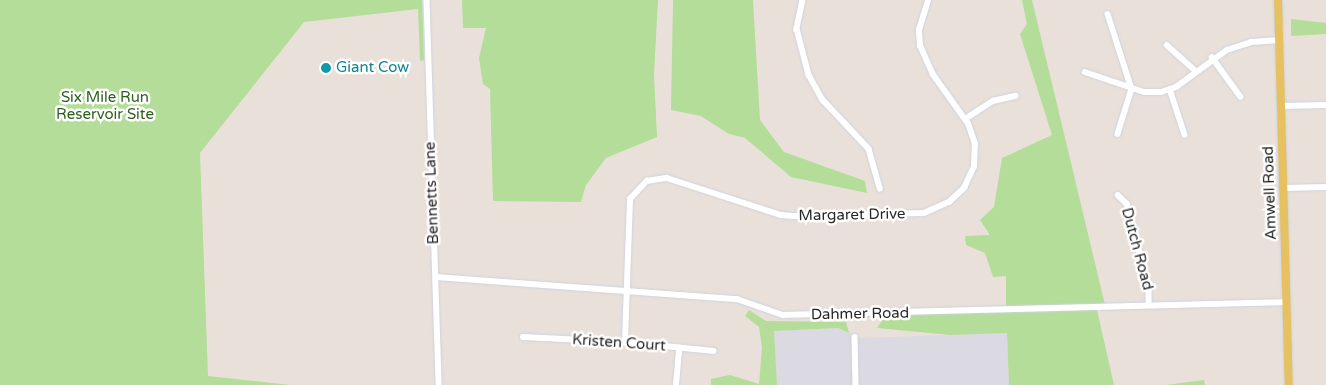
<!DOCTYPE html>
<html>
<head>
<meta charset="utf-8">
<style>
  body { margin:0 }
  #map { position:relative; width:1326px; height:385px; overflow:hidden; background:#e9e1d9; font-family:"Varela Round",sans-serif }
  div>[style] { position:absolute }
  [style*='--x'] { left:calc(var(--x)*1px); top:calc(var(--y)*1px); width:calc(var(--w)*1px); rotate:calc(var(--a)*1deg) }
  .industrial>* { inset:0; background:#dbd9e1 }
  .green>* { inset:0; background:#b3dd98 }
  .roads { filter:drop-shadow(0 0 1px #ced2df) drop-shadow(0 0 1px #ced2df) }
  .minor>* { height:5.5px; margin:-2.75px; padding:0 2.75px; transform-origin:2.75px; border-radius:2.75px; background:#fff }
  .major>* { height:8px; margin:-4px; padding:0 4px; transform-origin:4px; border-radius:4px; background:#e7c05f }
  .dots>* { width:14px; height:14px; translate:-50% -50%; box-sizing:border-box; border:2px solid #fff; border-radius:50% }
  span { translate:-50% -50%; white-space:nowrap; text-align:center; line-height:1.15; -webkit-text-stroke:5px #fff; paint-order:stroke }
  .culture-label { font-size:15px; color:#0d838f }
  .left { translate:0 -50%; text-align:left }
  .park-label { font-size:15px; color:#2e5e1d }
  .street-label { font-size:15px; color:#272727 }
</style>
</head>
<body>
<div id="map">
  <div class="industrial">
    <div style="clip-path:polygon(838px 328px,861px 338px,1007px 333px,1009px 385px,777px 385px,773px 331px)"></div>
  </div>
  <div class="green">
    <div style="clip-path:polygon(0 0,422px 0,424px 60px,420px 61px,418px 9px,304px 22px,200px 153px,208px 376px,291px 385px,0 385px)"></div>
    <div style="clip-path:polygon(462px 0,658px 0,654px 74px,657px 137px,606px 158px,586px 185px,581px 202px,493px 201px,490px 89px,483px 84px,479px 58px,486px 28px,463px 28px)"></div>
    <div style="clip-path:polygon(673px 0,753px 0,760px 120px,784px 152px,865px 181px,867px 193px,791px 177px,745px 138px,729px 134px,701px 116px,671px 110px)"></div>
    <div style="clip-path:polygon(1022px 0,1032px 0,1106px 309px,1097px 310px,1114px 385px,1009px 385px,1007px 333px,950px 335px,877px 328px,886px 315px,1006px 312px,1006px 276px,993px 277px,985px 253px,966px 245px,965px 236px,990px 235px,980px 220px,994px 207px,1002px 158px,1052px 135px,1020px 34px,1027px 24px)"></div>
    <div style="clip-path:polygon(1291px 19px,1326px 23px,1326px 34px,1291px 36px)"></div>
    <div style="clip-path:polygon(749px 310px,766px 321px,846px 322px,849px 333px,838px 328px,774px 331px,777px 385px,711px 385px,711px 379px,730px 375px,759px 384px,762px 348px,759px 327px,745px 316px)"></div>
    <div style="clip-path:polygon(1204px 380px,1205px 385px,1166px 385px)"></div>
  </div>
  <div class="roads">
    <div class="minor">
      <div style="--x:427;--y:0;--w:385;--a:88.2"></div>
      <div style="--x:803;--y:0;--w:30;--a:102"></div>
      <div style="--x:797;--y:29;--w:48;--a:75.4"></div>
      <div style="--x:809;--y:75;--w:29;--a:61"></div>
      <div style="--x:823;--y:100;--w:67;--a:46.8"></div>
      <div style="--x:869;--y:149;--w:41;--a:74.2"></div>
      <div style="--x:1108;--y:14;--w:79;--a:72.3"></div>
      <div style="--x:1132;--y:89;--w:47;--a:107.3"></div>
      <div style="--x:1167;--y:45;--w:39;--a:42"></div>
      <div style="--x:1212;--y:57;--w:49;--a:54.1"></div>
      <div style="--x:1085;--y:72;--w:62;--a:18.7"></div>
      <div style="--x:1144;--y:92;--w:17;--a:0"></div>
      <div style="--x:1161;--y:92;--w:16;--a:-18"></div>
      <div style="--x:1176;--y:87;--w:63;--a:-36"></div>
      <div style="--x:1227;--y:50;--w:25;--a:-18"></div>
      <div style="--x:1251;--y:42;--w:28;--a:-4"></div>
      <div style="--x:1170;--y:89;--w:48;--a:71.9"></div>
      <div style="--x:1282;--y:106;--w:44;--a:-1.3"></div>
      <div style="--x:965;--y:119;--w:33;--a:-33"></div>
      <div style="--x:993;--y:101;--w:23;--a:-13"></div>
      <div style="--x:1284;--y:188;--w:42;--a:-1.4"></div>
      <div style="--x:1118;--y:195;--w:13;--a:45"></div>
      <div style="--x:1127;--y:204;--w:22;--a:74"></div>
      <div style="--x:1133;--y:225;--w:66;--a:76"></div>
      <div style="--x:1149;--y:289;--w:16;--a:90"></div>
      <div style="--x:436;--y:277;--w:302;--a:4.2"></div>
      <div style="--x:737;--y:299;--w:49;--a:19.2"></div>
      <div style="--x:783;--y:315;--w:504;--a:-1.48"></div>
      <div style="--x:523;--y:337;--w:102;--a:2.8"></div>
      <div style="--x:625;--y:342;--w:89;--a:5.8"></div>
      <div style="--x:855;--y:337;--w:48;--a:88.8"></div>
      <div style="--x:625;--y:342;--w:143;--a:-88"></div>
      <div style="--x:630;--y:199;--w:25;--a:-47"></div>
      <div style="--x:647;--y:181;--w:20;--a:-9"></div>
      <div style="--x:667;--y:178;--w:120;--a:18"></div>
      <div style="--x:781;--y:215;--w:12;--a:5"></div>
      <div style="--x:793;--y:216;--w:131;--a:-1.3"></div>
      <div style="--x:924;--y:213;--w:27;--a:-24"></div>
      <div style="--x:949;--y:202;--w:21;--a:-43"></div>
      <div style="--x:964;--y:188;--w:23;--a:-65"></div>
      <div style="--x:974;--y:167;--w:23;--a:-88"></div>
      <div style="--x:975;--y:144;--w:21;--a:-109"></div>
      <div style="--x:968;--y:124;--w:60;--a:-125.5"></div>
      <div style="--x:933;--y:75;--w:32;--a:-114"></div>
      <div style="--x:920;--y:46;--w:16;--a:-94"></div>
      <div style="--x:919;--y:30;--w:31;--a:-73"></div>
      <div style="--x:676;--y:385;--w:37;--a:-85"></div>
    </div>
    <div class="major">
      <div style="--x:1278;--y:0;--w:385;--a:88.4"></div>
    </div>
  </div>
  <div class="dots">
    <div style="left:326px;top:68px;background:#0f9aa8"></div>
  </div>
  <div class="culture-label">
    <span class="left" style="left:336px;top:68px">Giant Cow</span>
  </div>
  <div class="park-label">
    <span style="left:105px;top:106px">Six Mile Run<br>Reservoir Site</span>
  </div>
  <div class="street-label">
    <span style="left:432px;top:193px;rotate:-92deg">Bennetts Lane</span>
    <span style="left:1270px;top:193px;rotate:-92deg">Amwell Road</span>
    <span style="left:852px;top:215px;rotate:-1deg">Margaret Drive</span>
    <span style="left:1137px;top:249px;rotate:75deg">Dutch Road</span>
    <span style="left:860px;top:314px;rotate:-1deg">Dahmer Road</span>
    <span style="left:619px;top:343px;rotate:4deg">Kristen Court</span>
  </div>
</div>
</body>
</html>
